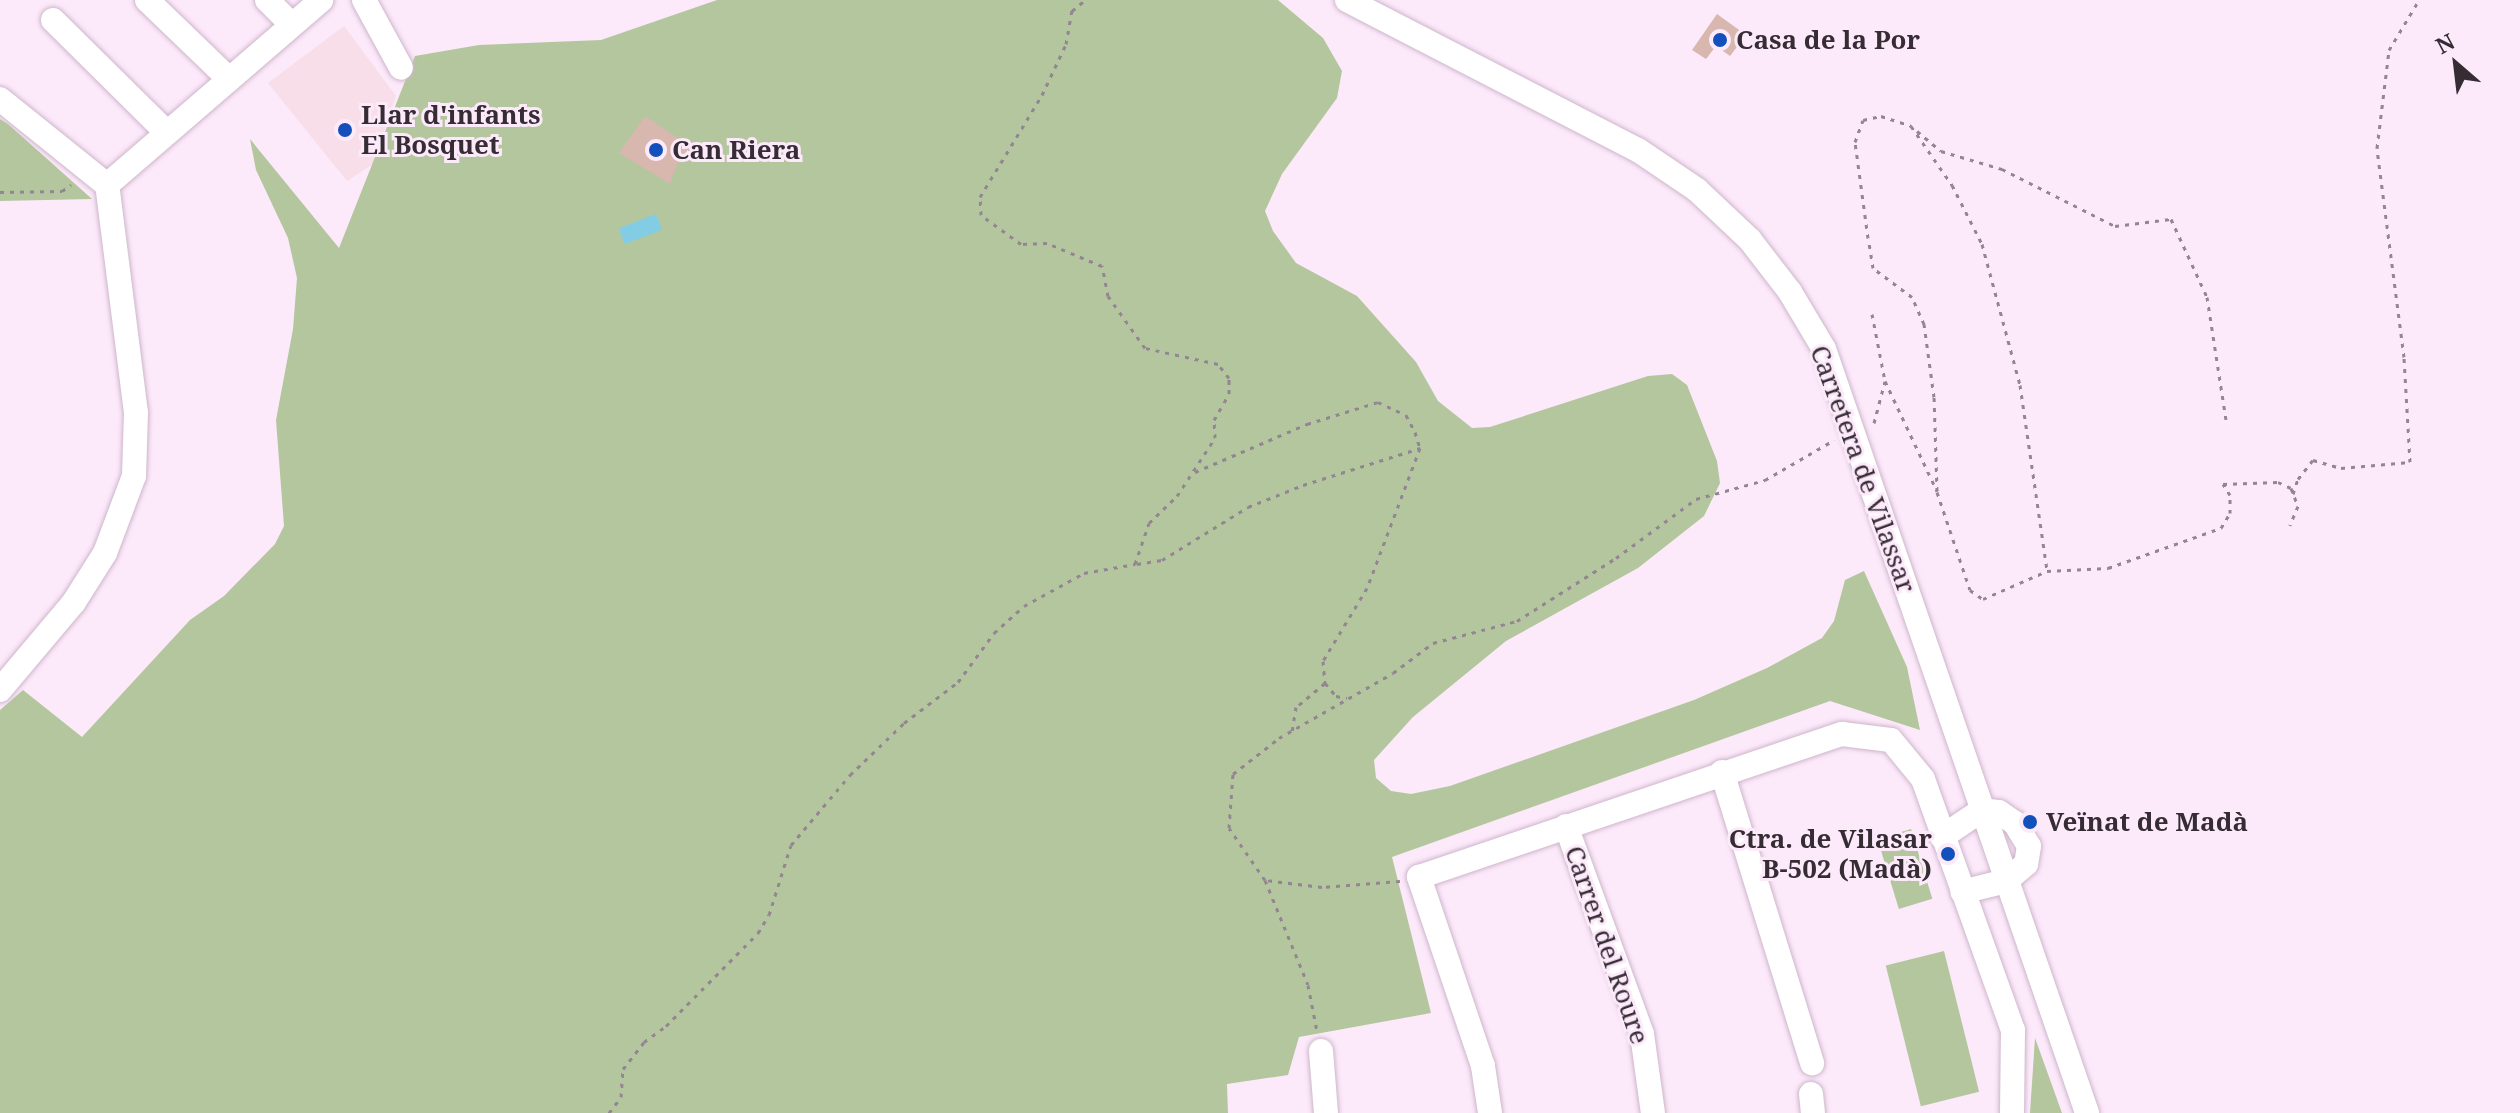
<!DOCTYPE html>
<html>
<head>
<meta charset="utf-8">
<style>
  body { margin:0 }
  #map { position:relative; width:2520px; height:1113px; overflow:hidden; background:#fce9fa; font-family:"Noto Serif",serif }
  div>[style] { position:absolute }
  [style*='--x'] { left:calc(var(--x)*1px); top:calc(var(--y)*1px); width:calc(var(--w)*1px); rotate:calc(var(--a)*1deg) }
  .education>* { inset:0; background:#f7dee8 }
  .green>* { inset:0; background:#b4c69d; transform-origin:0 0 }
  .water>* { inset:0; background:#82cde4; transform-origin:0 0 }
  .building>* { inset:0; background:#d7b7ae }
  .path>* { height:3px; margin-top:-1.5px; transform-origin:0; background:repeating-linear-gradient(90deg,#938592 0 4px,transparent 0 10px) }
  .roads { filter:drop-shadow(0 0 2px #ceb6cb) drop-shadow(0 0 2px #ceb6cb) }
  .minor>* { height:24px; margin:-12px; padding:0 12px; transform-origin:12px; border-radius:12px; background:#fff }
  .dots>* { width:22px; height:22px; translate:-50% -50%; box-sizing:border-box; border:4px solid #fce9fa; border-radius:50% }
  span { translate:-50% -50%; white-space:nowrap; text-align:center; line-height:1.15; -webkit-text-stroke:6px #fce9fa; paint-order:stroke }
  .poi-label { font-size:26px; color:#352c34; font-weight:700 }
  .left { translate:0 -50%; text-align:left }
  .right { translate:-100% -50%; text-align:right }
  .street-label { font-size:26px; color:#352c34 }
  .north { position:absolute; left:2416px; top:24px; width:80px; height:80px; -webkit-text-stroke:6px #fce9fa; paint-order:stroke; rotate:332deg; font-size:22px; font-weight:700; line-height:32px; text-align:center; color:#352c34 }
  .north::after { content:''; display:block; margin:auto; width:28px; height:36px; background:#352c34; clip-path:polygon(50% 0,100% 100%,50% 72%,0 100%) }
</style>
</head>
<body>
<div id="map">
  <div class="education">
    <div style="clip-path:polygon(344px 26px,396px 96px,373px 164px,347px 181px,268px 83px)"></div>
  </div>
  <div class="green">
    <div style="clip-path:polygon(717px 0,1278px 0,1323px 38px,1342px 71px,1337px 98px,1282px 174px,1265px 211px,1273px 231px,1296px 263px,1357px 296px,1416px 362px,1438px 401px,1472px 428px,1490px 427px,1648px 376px,1672px 374px,1687px 385px,1717px 461px,1720px 483px,1704px 516px,1638px 568px,1506px 641px,1413px 717px,1374px 760px,1376px 778px,1391px 791px,1411px 794px,1450px 786px,1694px 700px,1767px 668px,1822px 638px,1834px 621px,1845px 580px,1864px 571px,1907px 667px,1920px 730px,1830px 701px,1392px 857px,1431px 1013px,1299px 1037px,1288px 1075px,1227px 1084px,1228px 1113px,0 1113px,0 710px,23px 690px,82px 737px,190px 620px,224px 596px,275px 544px,284px 526px,276px 420px,293px 329px,297px 278px,288px 238px,256px 170px,250px 139px,339px 248px,415px 56px,479px 45px,601px 40px)"></div>
    <div style="clip-path:polygon(0 119px,8px 124px,92px 199px,0 201px)"></div>
    <div style="left:1911px;top:829px;width:73px;height:35px;rotate:73deg"></div>
    <div style="left:1944px;top:951px;width:145px;height:60px;rotate:76deg"></div>
    <div style="clip-path:polygon(2035px 1038px,2062px 1113px,2030px 1113px)"></div>
  </div>
  <div class="water">
    <div style="left:656px;top:214px;width:17px;height:40px;rotate:69deg"></div>
  </div>
  <div class="building">
    <div style="clip-path:polygon(1717px 14px,1746px 35px,1730px 56px,1716px 46px,1706px 59px,1692px 50px)"></div>
    <div style="clip-path:polygon(645px 116px,693px 148px,677px 164px,670px 184px,619px 153px)"></div>
  </div>
  <div class="path">
    <div style="--x:1917;--y:131;--w:31;--a:40"></div>
    <div style="--x:1941;--y:151;--w:64;--a:16.4"></div>
    <div style="--x:2002;--y:169;--w:127;--a:26.8"></div>
    <div style="--x:2115;--y:226;--w:56;--a:-7.1"></div>
    <div style="--x:2171;--y:219;--w:86;--a:65.2"></div>
    <div style="--x:2207;--y:297;--w:124;--a:81.2"></div>
    <div style="--x:0;--y:192;--w:62;--a:-0.9"></div>
    <div style="--x:62;--y:191;--w:11;--a:-34"></div>
    <div style="--x:1872;--y:314;--w:68;--a:79"></div>
    <div style="--x:1885;--y:381;--w:122;--a:64.7"></div>
    <div style="--x:1937;--y:491;--w:94;--a:-91.8"></div>
    <div style="--x:1934;--y:397;--w:74;--a:-97.8"></div>
    <div style="--x:1924;--y:324;--w:30;--a:-114"></div>
    <div style="--x:1912;--y:297;--w:49;--a:-143.4"></div>
    <div style="--x:1873;--y:268;--w:30;--a:-99"></div>
    <div style="--x:1868;--y:238;--w:97;--a:-97.7"></div>
    <div style="--x:1855;--y:142;--w:23;--a:-70"></div>
    <div style="--x:1863;--y:120;--w:18;--a:-13"></div>
    <div style="--x:1881;--y:116;--w:32;--a:18"></div>
    <div style="--x:1911;--y:126;--w:72;--a:55.2"></div>
    <div style="--x:1952;--y:185;--w:66;--a:63"></div>
    <div style="--x:1982;--y:244;--w:146;--a:74.9"></div>
    <div style="--x:2020;--y:385;--w:188;--a:81.7"></div>
    <div style="--x:1874;--y:423;--w:43;--a:-75.3"></div>
    <div style="--x:1195;--y:472;--w:122;--a:-23.2"></div>
    <div style="--x:1307;--y:424;--w:74;--a:-17.2"></div>
    <div style="--x:1378;--y:402;--w:31;--a:25"></div>
    <div style="--x:1406;--y:415;--w:19;--a:62"></div>
    <div style="--x:1415;--y:432;--w:17;--a:73"></div>
    <div style="--x:1420;--y:448;--w:150;--a:110.7"></div>
    <div style="--x:1367;--y:588;--w:85;--a:121.1"></div>
    <div style="--x:1323;--y:661;--w:22;--a:85"></div>
    <div style="--x:1325;--y:683;--w:38;--a:140"></div>
    <div style="--x:1296;--y:707;--w:24;--a:99"></div>
    <div style="--x:1937;--y:492;--w:103;--a:71.4"></div>
    <div style="--x:1970;--y:590;--w:16;--a:35"></div>
    <div style="--x:1983;--y:599;--w:70;--a:-23.6"></div>
    <div style="--x:2047;--y:571;--w:61;--a:-2.8"></div>
    <div style="--x:2108;--y:568;--w:120;--a:-19.5"></div>
    <div style="--x:2221;--y:528;--w:17;--a:-59"></div>
    <div style="--x:2230;--y:513;--w:18;--a:-90"></div>
    <div style="--x:2230;--y:495;--w:13;--a:-122"></div>
    <div style="--x:2223;--y:484;--w:55;--a:-2.1"></div>
    <div style="--x:2278;--y:482;--w:14;--a:25"></div>
    <div style="--x:2291;--y:488;--w:19;--a:69"></div>
    <div style="--x:2298;--y:506;--w:21;--a:113"></div>
    <div style="--x:2293;--y:494;--w:16;--a:-72"></div>
    <div style="--x:2298;--y:479;--w:24;--a:-52"></div>
    <div style="--x:2313;--y:460;--w:29;--a:16"></div>
    <div style="--x:2341;--y:468;--w:69;--a:-5"></div>
    <div style="--x:2410;--y:462;--w:105;--a:-93.3"></div>
    <div style="--x:2404;--y:357;--w:211;--a:-97.4"></div>
    <div style="--x:2377;--y:148;--w:99;--a:-83"></div>
    <div style="--x:2389;--y:50;--w:58;--a:-59"></div>
    <div style="--x:1137;--y:564;--w:25;--a:-9"></div>
    <div style="--x:1162;--y:560;--w:101;--a:-31.6"></div>
    <div style="--x:1248;--y:507;--w:59;--a:-21.8"></div>
    <div style="--x:1303;--y:485;--w:123;--a:-17.5"></div>
    <div style="--x:1325;--y:683;--w:17;--a:50"></div>
    <div style="--x:1336;--y:696;--w:11;--a:10"></div>
    <div style="--x:1265;--y:880;--w:113;--a:67.7"></div>
    <div style="--x:1308;--y:985;--w:47;--a:78.9"></div>
    <div style="--x:1400;--y:881;--w:78;--a:175.6"></div>
    <div style="--x:1322;--y:887;--w:57;--a:-173"></div>
    <div style="--x:1265;--y:880;--w:63;--a:-124.7"></div>
    <div style="--x:1229;--y:828;--w:54;--a:-85.8"></div>
    <div style="--x:1233;--y:774;--w:58;--a:-38"></div>
    <div style="--x:1279;--y:738;--w:131;--a:-29.7"></div>
    <div style="--x:1393;--y:673;--w:50;--a:-36.9"></div>
    <div style="--x:1433;--y:643;--w:87;--a:-14.7"></div>
    <div style="--x:1517;--y:621;--w:117;--a:-32.5"></div>
    <div style="--x:1616;--y:558;--w:99;--a:-36.4"></div>
    <div style="--x:1696;--y:499;--w:72;--a:-15.4"></div>
    <div style="--x:1765;--y:480;--w:80;--a:-30.1"></div>
    <div style="--x:609;--y:1113;--w:20;--a:-53"></div>
    <div style="--x:621;--y:1097;--w:28;--a:-86"></div>
    <div style="--x:623;--y:1069;--w:34;--a:-52"></div>
    <div style="--x:644;--y:1042;--w:27;--a:-36"></div>
    <div style="--x:666;--y:1026;--w:131;--a:-45.3"></div>
    <div style="--x:758;--y:933;--w:21;--a:-59"></div>
    <div style="--x:769;--y:915;--w:73;--a:-72.6"></div>
    <div style="--x:791;--y:845;--w:92;--a:-49.9"></div>
    <div style="--x:850;--y:775;--w:75;--a:-43.9"></div>
    <div style="--x:904;--y:723;--w:68;--a:-37.2"></div>
    <div style="--x:958;--y:682;--w:61;--a:-53.7"></div>
    <div style="--x:994;--y:633;--w:40;--a:-42"></div>
    <div style="--x:1024;--y:606;--w:68;--a:-28.8"></div>
    <div style="--x:1084;--y:573;--w:52;--a:-10"></div>
    <div style="--x:1135;--y:564;--w:43;--a:-71.1"></div>
    <div style="--x:1149;--y:523;--w:39;--a:-44"></div>
    <div style="--x:1177;--y:496;--w:69;--a:-56.8"></div>
    <div style="--x:1215;--y:438;--w:18;--a:-93"></div>
    <div style="--x:1214;--y:420;--w:30;--a:-60"></div>
    <div style="--x:1229;--y:394;--w:16;--a:-90"></div>
    <div style="--x:1229;--y:378;--w:18;--a:-128"></div>
    <div style="--x:1218;--y:364;--w:75;--a:-167.6"></div>
    <div style="--x:1145;--y:348;--w:64;--a:-125.4"></div>
    <div style="--x:1108;--y:296;--w:31;--a:-101"></div>
    <div style="--x:1102;--y:266;--w:60;--a:-157.3"></div>
    <div style="--x:1047;--y:243;--w:26;--a:178"></div>
    <div style="--x:1021;--y:244;--w:49;--a:-144.1"></div>
    <div style="--x:981;--y:215;--w:18;--a:-93"></div>
    <div style="--x:980;--y:197;--w:119;--a:-58.7"></div>
    <div style="--x:1042;--y:95;--w:56;--a:-64.8"></div>
    <div style="--x:1066;--y:44;--w:34;--a:-80"></div>
    <div style="--x:1072;--y:11;--w:17;--a:-40"></div>
  </div>
  <div class="roads">
    <div class="minor">
      <div style="--x:147;--y:0;--w:114;--a:43.9"></div>
      <div style="--x:267;--y:0;--w:35;--a:45"></div>
      <div style="--x:364;--y:0;--w:77;--a:61.4"></div>
      <div style="--x:1347;--y:0;--w:327;--a:27.3"></div>
      <div style="--x:1638;--y:150;--w:71;--a:34.1"></div>
      <div style="--x:1697;--y:190;--w:73;--a:43.3"></div>
      <div style="--x:1750;--y:240;--w:66;--a:52.4"></div>
      <div style="--x:1790;--y:292;--w:66;--a:59.2"></div>
      <div style="--x:1824;--y:349;--w:808;--a:71"></div>
      <div style="--x:53;--y:20;--w:158;--a:44.7"></div>
      <div style="--x:0;--y:99;--w:137;--a:38.8"></div>
      <div style="--x:107;--y:185;--w:283;--a:-40.8"></div>
      <div style="--x:0;--y:690;--w:115;--a:-49.9"></div>
      <div style="--x:74;--y:602;--w:58;--a:-57.7"></div>
      <div style="--x:105;--y:553;--w:82;--a:-69.4"></div>
      <div style="--x:134;--y:476;--w:63;--a:-88.2"></div>
      <div style="--x:136;--y:413;--w:230;--a:-97.2"></div>
      <div style="--x:1722;--y:772;--w:305;--a:72.8"></div>
      <div style="--x:1566;--y:826;--w:221;--a:69.9"></div>
      <div style="--x:1642;--y:1034;--w:80;--a:82.1"></div>
      <div style="--x:1942;--y:837;--w:48;--a:-34"></div>
      <div style="--x:1982;--y:810;--w:17;--a:7"></div>
      <div style="--x:1999;--y:812;--w:19;--a:35"></div>
      <div style="--x:2015;--y:823;--w:27;--a:59"></div>
      <div style="--x:2029;--y:846;--w:18;--a:99"></div>
      <div style="--x:2026;--y:864;--w:26;--a:140"></div>
      <div style="--x:2006;--y:881;--w:45;--a:166"></div>
      <div style="--x:1321;--y:1051;--w:62;--a:85.4"></div>
      <div style="--x:1811;--y:1094;--w:19;--a:84"></div>
      <div style="--x:1490;--y:1113;--w:48;--a:-98.5"></div>
      <div style="--x:1483;--y:1066;--w:200;--a:-108.7"></div>
      <div style="--x:1419;--y:877;--w:447;--a:-18.7"></div>
      <div style="--x:1842;--y:734;--w:49;--a:7"></div>
      <div style="--x:1891;--y:740;--w:50;--a:50.6"></div>
      <div style="--x:1923;--y:779;--w:267;--a:70.3"></div>
      <div style="--x:2013;--y:1030;--w:83;--a:90.7"></div>
    </div>
  </div>
  <div class="dots">
    <div style="left:1720px;top:40px;background:#1350bb"></div>
    <div style="left:345px;top:130px;background:#1350bb"></div>
    <div style="left:656px;top:150px;background:#1350bb"></div>
    <div style="left:2030px;top:822px;background:#1350bb"></div>
    <div style="left:1948px;top:854px;background:#1350bb"></div>
  </div>
  <div class="poi-label">
    <span class="left" style="left:1736px;top:40px">Casa de la Por</span>
    <span class="left" style="left:361px;top:130px">Llar d'infants<br>El Bosquet</span>
    <span class="left" style="left:672px;top:150px">Can Riera</span>
    <span class="left" style="left:2046px;top:822px">Veïnat de Madà</span>
    <span class="right" style="left:1932px;top:854px">Ctra. de Vilasar<br>B-502 (Madà)</span>
  </div>
  <div class="street-label">
    <span style="left:1863px;top:469px;rotate:70deg">Carretera de Vilassar</span>
    <span style="left:1607px;top:945px;rotate:71deg">Carrer del Roure</span>
  </div>
  <div class="north">N</div>
</div>
</body>
</html>
